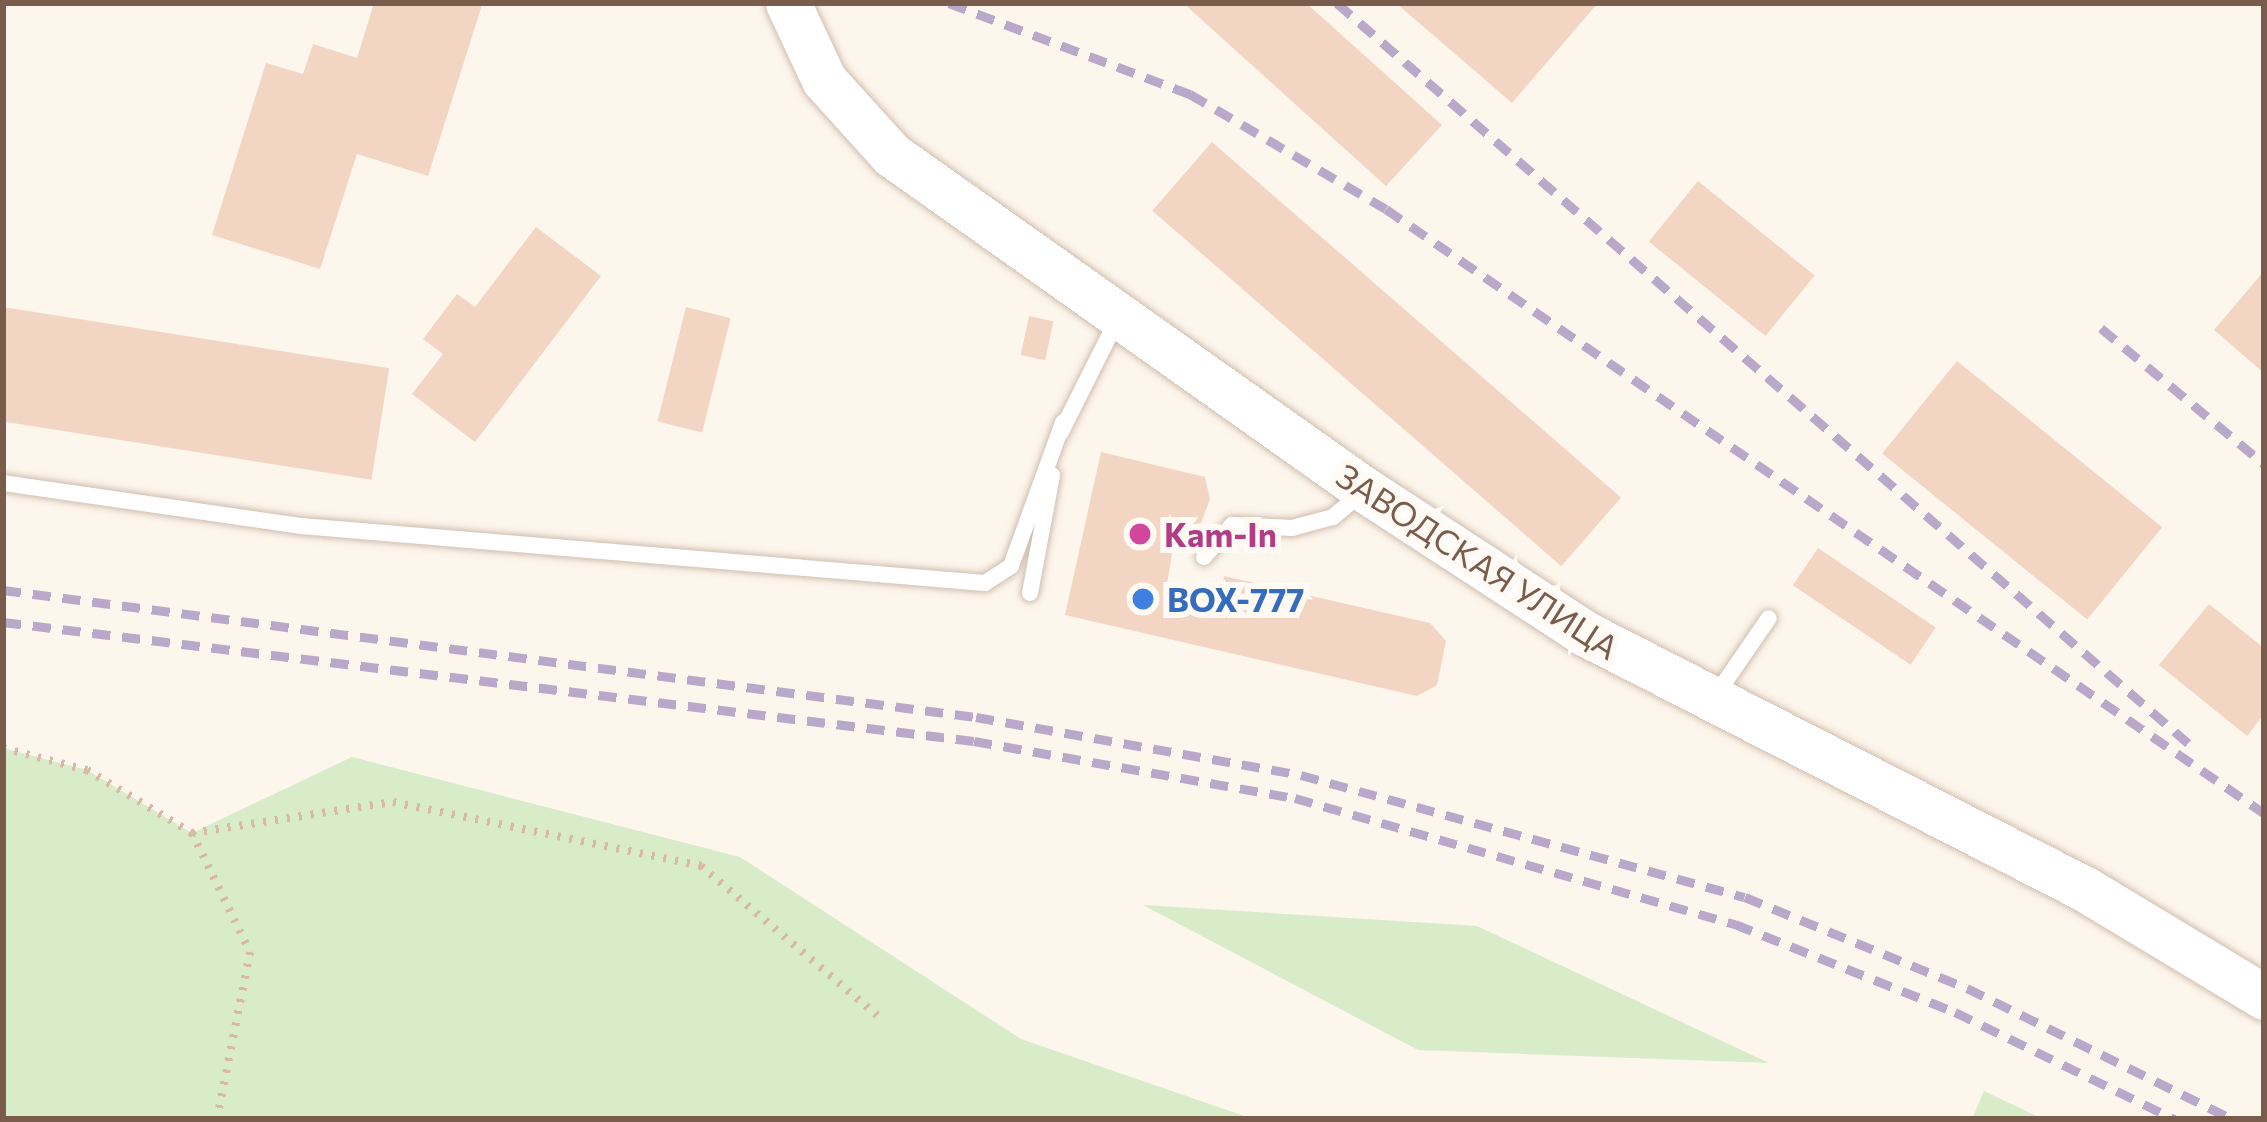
<!DOCTYPE html>
<html>
<head>
<meta charset="utf-8">
<style>
  body { margin:0 }
  #map { position:relative; width:2267px; height:1122px; overflow:hidden; background:#fdf6ec; font-family:Commissioner,sans-serif }
  div>[style] { position:absolute }
  [style*='--x'] { left:calc(var(--x)*1px); top:calc(var(--y)*1px); width:calc(var(--w)*1px); rotate:calc(var(--a)*1deg) }
  .green>* { inset:0; background:#d8ecc9 }
  .building>* { inset:0; background:#f3d5c3; transform-origin:0 0 }
  .path>* { height:8px; margin-top:-4px; transform-origin:0; background:repeating-linear-gradient(90deg,#d9b8a5 0 3px,transparent 0 12px) }
  .roads { filter:drop-shadow(0 0 3px #d1beb0) drop-shadow(0 0 3px #d1beb0) }
  .service>* { height:16px; margin:-8px; padding:0 8px; transform-origin:8px; border-radius:8px; background:#fff }
  .secondary>* { height:45px; margin:-22.5px; padding:0 22.5px; transform-origin:22.5px; border-radius:22.5px; background:#fff }
  .rail>* { height:9px; margin-top:-4.5px; transform-origin:0; background:repeating-linear-gradient(90deg,#b9a8c9 0 18px,transparent 0 30px) }
  .dots>* { width:33px; height:33px; translate:-50% -50%; box-sizing:border-box; border:6px solid #fffaf3; border-radius:50% }
  span { translate:-50% -50%; white-space:nowrap; text-align:center; line-height:1.15; -webkit-text-stroke:12px #fffaf3; paint-order:stroke }
  .hotel-label { font-size:33px; color:#b23c85; font-weight:700 }
  .left { translate:0 -50%; text-align:left }
  .street-label { font-size:33px; color:#7a5c4d }
  .shop-label { font-size:33px; color:#366cbe; font-weight:700 }
  .frame { position:absolute; inset:0; border:6px solid #7a5c4d; pointer-events:none }
</style>
</head>
<body>
<div id="map">
  <div class="green">
    <div style="clip-path:polygon(3px 748px,87px 770px,192px 833px,352px 757px,740px 857px,1021px 1039px,1253px 1119px,3px 1119px)"></div>
    <div style="clip-path:polygon(1143px 905px,1477px 926px,1769px 1063px,1418px 1050px)"></div>
    <div style="clip-path:polygon(1984px 1091px,2043px 1119px,1972px 1119px)"></div>
  </div>
  <div class="building">
    <div style="clip-path:polygon(374px 3px,482px 5px,428px 176px,357px 154px,320px 269px,212px 235px,266px 63px,303px 74px,313px 44px,357px 58px)"></div>
    <div style="clip-path:polygon(1183px 3px,1306px 3px,1442px 125px,1386px 186px)"></div>
    <div style="clip-path:polygon(1396px 3px,1598px 3px,1512px 103px)"></div>
    <div style="left:1212px;top:142px;width:542px;height:91px;rotate:41deg"></div>
    <div style="left:1698px;top:181px;width:150px;height:78px;rotate:39deg"></div>
    <div style="clip-path:polygon(536px 227px,601px 276px,475px 442px,412px 394px,443px 354px,423px 339px,457px 294px,475px 307px)"></div>
    <div style="clip-path:polygon(2264px 271px,2264px 373px,2214px 330px)"></div>
    <div style="left:3px;top:307px;width:391px;height:113px;rotate:9deg"></div>
    <div style="left:686px;top:307px;width:46px;height:118px;rotate:14deg"></div>
    <div style="left:1029px;top:316px;width:25px;height:40px;rotate:12deg"></div>
    <div style="left:1957px;top:361px;width:264px;height:119px;rotate:39deg"></div>
    <div style="clip-path:polygon(1101px 452px,1205px 477px,1210px 499px,1201px 523px,1176px 529px,1166px 590px,1219px 603px,1224px 576px,1430px 623px,1446px 641px,1437px 685px,1417px 696px,1065px 615px)"></div>
    <div style="left:1818px;top:548px;width:142px;height:45px;rotate:34deg"></div>
    <div style="clip-path:polygon(2209px 604px,2264px 648px,2264px 714px,2247px 736px,2159px 665px)"></div>
  </div>
  <div class="path">
    <div style="--x:3;--y:748;--w:87;--a:14.7"></div>
    <div style="--x:87;--y:770;--w:122;--a:31"></div>
    <div style="--x:192;--y:833;--w:132;--a:64"></div>
    <div style="--x:250;--y:952;--w:170;--a:101.2"></div>
    <div style="--x:192;--y:833;--w:203;--a:-8.8"></div>
    <div style="--x:393;--y:802;--w:315;--a:11.7"></div>
    <div style="--x:701;--y:866;--w:240;--a:40.3"></div>
  </div>
  <div class="roads">
    <div class="service">
      <div style="--x:1061;--y:432;--w:130;--a:-63.4"></div>
      <div style="--x:3;--y:483;--w:301;--a:8.2"></div>
      <div style="--x:301;--y:526;--w:686;--a:4.76"></div>
      <div style="--x:985;--y:583;--w:31;--a:-33"></div>
      <div style="--x:1011;--y:566;--w:153;--a:-70.1"></div>
      <div style="--x:1204;--y:557;--w:43;--a:-48.8"></div>
      <div style="--x:1232;--y:525;--w:60;--a:2.9"></div>
      <div style="--x:1292;--y:528;--w:42;--a:-15"></div>
      <div style="--x:1333;--y:517;--w:40;--a:-40"></div>
      <div style="--x:1030;--y:593;--w:120;--a:-79.4"></div>
      <div style="--x:1716;--y:695;--w:93;--a:-55.5"></div>
    </div>
    <div class="secondary">
      <div style="--x:788;--y:3;--w:85;--a:64.9"></div>
      <div style="--x:824;--y:80;--w:101;--a:47.8"></div>
      <div style="--x:892;--y:155;--w:580;--a:35.31"></div>
      <div style="--x:1365;--y:490;--w:264;--a:33.1"></div>
      <div style="--x:1586;--y:634;--w:560;--a:27.07"></div>
      <div style="--x:2085;--y:889;--w:209;--a:31.1"></div>
    </div>
  </div>
  <div class="rail">
    <div style="--x:949;--y:3;--w:258;--a:20.7"></div>
    <div style="--x:1190;--y:94;--w:227;--a:30.4"></div>
    <div style="--x:1386;--y:209;--w:1066;--a:34.53"></div>
    <div style="--x:1337;--y:3;--w:1128;--a:41.01"></div>
    <div style="--x:2101;--y:328;--w:212;--a:39.8"></div>
    <div style="--x:3;--y:590;--w:981;--a:7.44"></div>
    <div style="--x:976;--y:717;--w:330;--a:10.1"></div>
    <div style="--x:1301;--y:775;--w:460;--a:15.4"></div>
    <div style="--x:1745;--y:897;--w:240;--a:22.3"></div>
    <div style="--x:1967;--y:988;--w:296;--a:26.3"></div>
    <div style="--x:3;--y:622;--w:978;--a:6.99"></div>
    <div style="--x:974;--y:741;--w:326;--a:10.1"></div>
    <div style="--x:1295;--y:798;--w:458;--a:16"></div>
    <div style="--x:1735;--y:924;--w:237;--a:21.8"></div>
    <div style="--x:1955;--y:1012;--w:244;--a:26"></div>
  </div>
  <div class="dots">
    <div style="left:1140px;top:534px;background:#d1479c"></div>
    <div style="left:1143px;top:599px;background:#3f7fe0"></div>
  </div>
  <div class="hotel-label">
    <span class="left" style="left:1164px;top:534px">Kam-In</span>
  </div>
  <div class="street-label">
    <span style="left:1478px;top:561px;rotate:33deg">ЗАВОДСКАЯ УЛИЦА</span>
  </div>
  <div class="shop-label">
    <span class="left" style="left:1167px;top:599px">ВОХ-777</span>
  </div>
  <div class="frame"></div>
</div>
</body>
</html>
